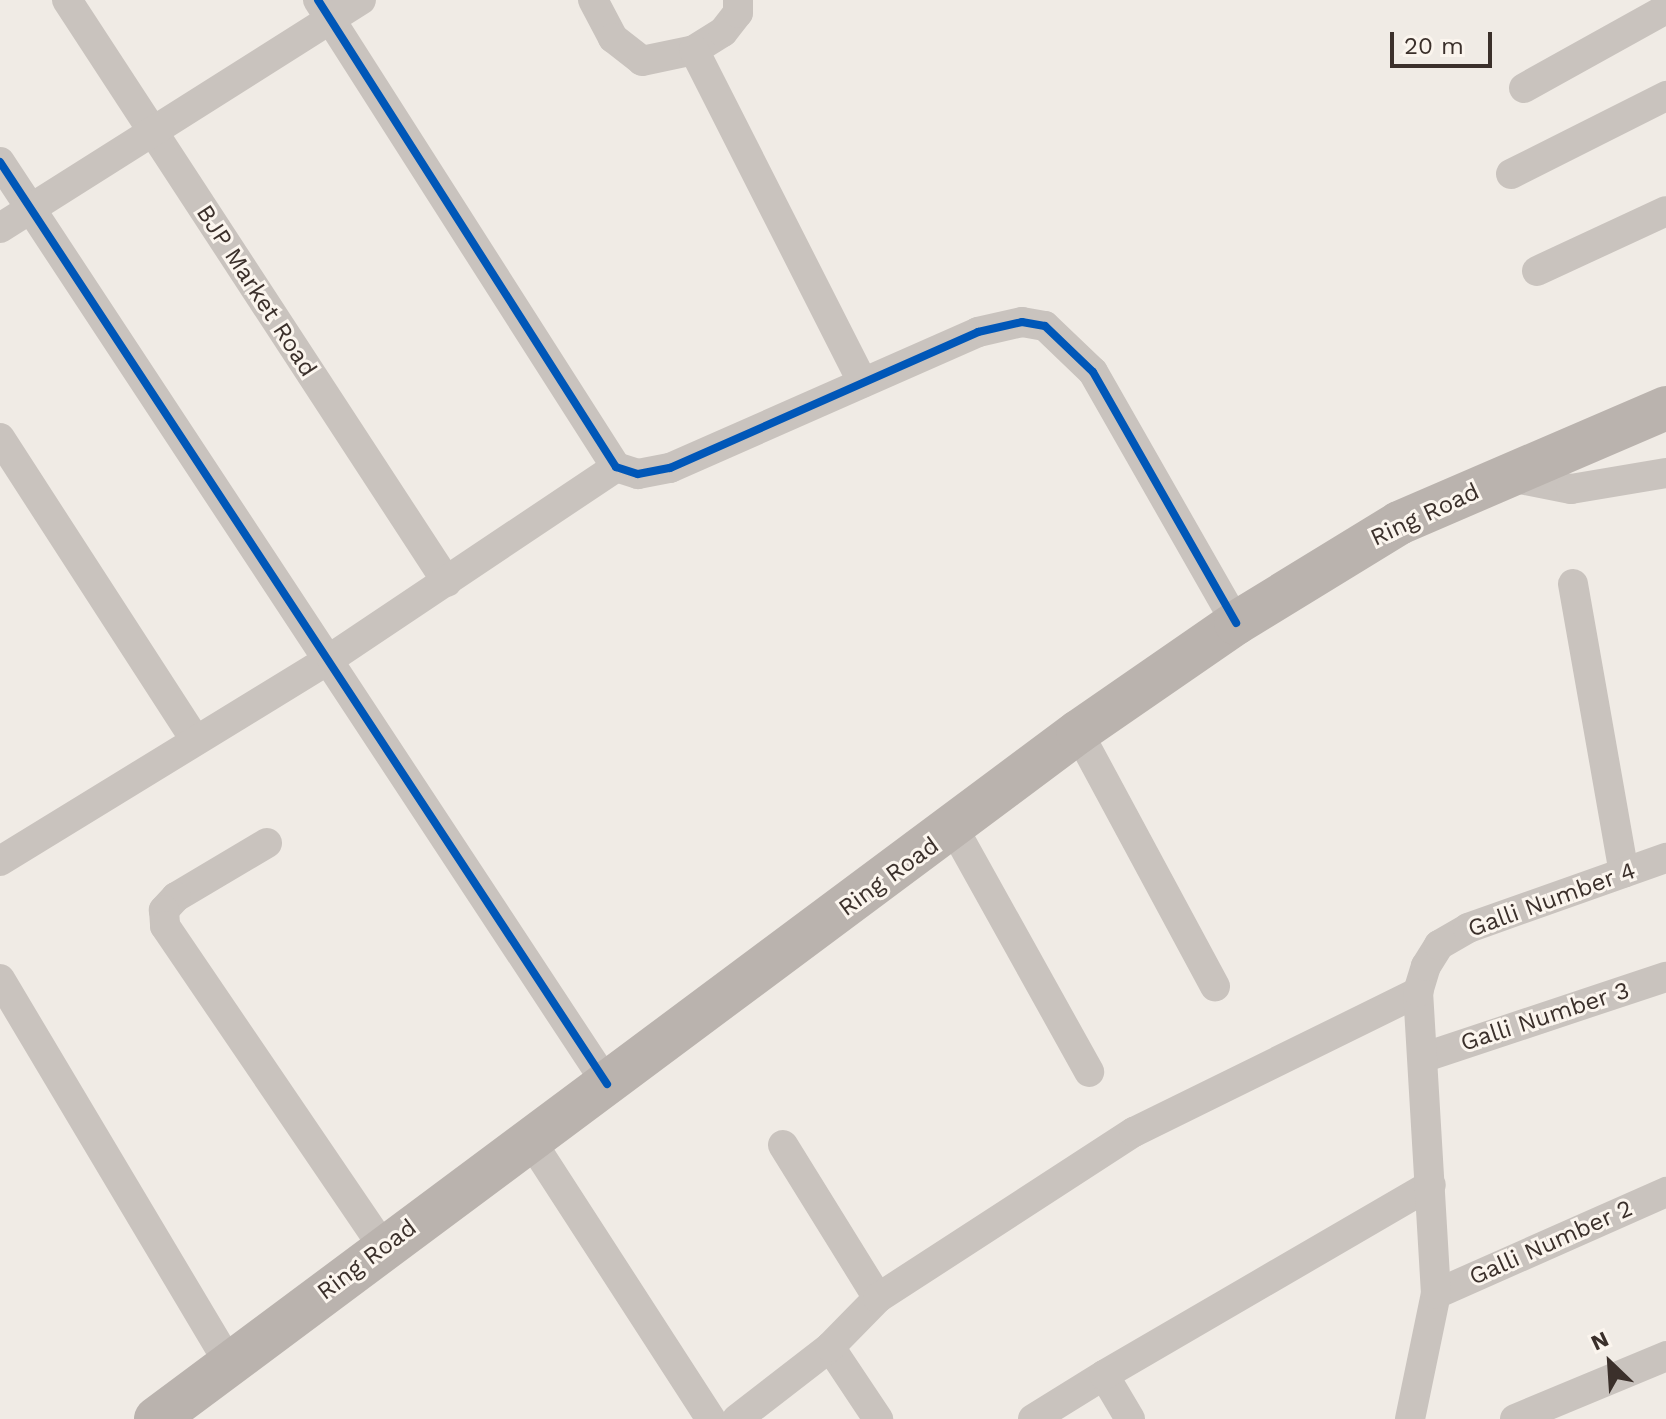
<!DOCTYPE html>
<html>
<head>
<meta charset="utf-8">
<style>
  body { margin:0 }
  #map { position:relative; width:1666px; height:1419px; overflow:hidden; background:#f0ebe5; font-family:"Work Sans",sans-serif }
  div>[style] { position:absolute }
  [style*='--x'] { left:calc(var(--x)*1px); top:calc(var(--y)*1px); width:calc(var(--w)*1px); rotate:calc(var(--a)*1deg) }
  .street>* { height:30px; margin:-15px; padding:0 15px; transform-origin:15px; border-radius:15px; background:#c9c3be }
  .secondary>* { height:44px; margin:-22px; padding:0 22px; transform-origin:22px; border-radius:22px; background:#bab3ae }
  .cycleway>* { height:8px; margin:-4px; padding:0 4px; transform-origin:4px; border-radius:4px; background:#0057b8 }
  span { translate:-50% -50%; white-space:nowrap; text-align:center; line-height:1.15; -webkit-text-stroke:6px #fbf5ee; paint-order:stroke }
  .street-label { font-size:24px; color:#3b302b }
  .north { position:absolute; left:1570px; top:1323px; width:80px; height:80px; -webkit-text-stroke:6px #fbf5ee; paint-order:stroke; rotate:335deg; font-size:22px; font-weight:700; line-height:32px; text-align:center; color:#3b302b }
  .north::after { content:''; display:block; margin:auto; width:28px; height:36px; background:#3b302b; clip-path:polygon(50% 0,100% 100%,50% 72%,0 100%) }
  .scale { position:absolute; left:1390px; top:32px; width:102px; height:36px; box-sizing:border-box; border:4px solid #3b302b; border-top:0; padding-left:10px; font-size:24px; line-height:28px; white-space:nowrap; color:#3b302b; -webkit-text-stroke:6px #fbf5ee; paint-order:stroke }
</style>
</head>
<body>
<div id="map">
  <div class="street">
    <div style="--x:67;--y:0;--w:695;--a:56.86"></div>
    <div style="--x:318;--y:0;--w:554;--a:57.46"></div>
    <div style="--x:616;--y:467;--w:23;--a:18"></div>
    <div style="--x:638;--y:474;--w:33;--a:-11"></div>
    <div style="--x:670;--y:468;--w:337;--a:-23.8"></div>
    <div style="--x:978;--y:332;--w:45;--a:-12.8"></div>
    <div style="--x:1022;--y:322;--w:23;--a:10"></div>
    <div style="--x:1045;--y:326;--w:66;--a:43.8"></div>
    <div style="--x:1093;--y:372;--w:289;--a:60.3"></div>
    <div style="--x:593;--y:0;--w:43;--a:62.2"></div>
    <div style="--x:613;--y:38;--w:37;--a:38"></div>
    <div style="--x:642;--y:61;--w:53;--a:-11.9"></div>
    <div style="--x:694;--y:50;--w:34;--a:-32"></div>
    <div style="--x:723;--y:32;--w:24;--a:-52"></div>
    <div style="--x:738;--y:13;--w:13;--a:-90"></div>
    <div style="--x:694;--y:50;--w:373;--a:63.1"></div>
    <div style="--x:1524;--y:88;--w:162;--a:-29.1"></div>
    <div style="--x:0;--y:162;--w:1104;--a:56.64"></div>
    <div style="--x:1511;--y:174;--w:174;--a:-26.7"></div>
    <div style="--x:0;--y:228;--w:427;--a:-32.3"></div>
    <div style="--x:1537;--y:271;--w:142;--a:-24.9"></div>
    <div style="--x:0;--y:438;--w:357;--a:57.1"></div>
    <div style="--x:1510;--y:477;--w:62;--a:11.1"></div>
    <div style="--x:1571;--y:489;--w:96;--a:-9.6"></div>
    <div style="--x:1573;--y:584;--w:293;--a:80"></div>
    <div style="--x:1078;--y:732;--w:289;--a:61.7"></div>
    <div style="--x:954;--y:829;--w:278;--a:60.9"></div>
    <div style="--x:267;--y:843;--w:106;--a:149.3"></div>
    <div style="--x:176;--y:897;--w:18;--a:133"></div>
    <div style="--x:164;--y:910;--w:16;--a:86"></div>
    <div style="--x:165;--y:926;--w:388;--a:55.8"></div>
    <div style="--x:0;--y:861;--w:388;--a:-31.5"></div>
    <div style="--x:331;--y:658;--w:343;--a:-33.8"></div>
    <div style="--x:0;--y:979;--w:447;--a:59.2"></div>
    <div style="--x:1425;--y:1057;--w:254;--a:-18.4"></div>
    <div style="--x:529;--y:1138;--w:335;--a:57.1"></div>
    <div style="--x:783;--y:1145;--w:180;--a:58.2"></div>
    <div style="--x:1436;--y:1294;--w:252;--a:-23.9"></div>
    <div style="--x:830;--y:1347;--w:87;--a:56.3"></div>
    <div style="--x:737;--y:1419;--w:118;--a:-37.7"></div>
    <div style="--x:830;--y:1347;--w:69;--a:-45.6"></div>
    <div style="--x:878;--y:1298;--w:305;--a:-33"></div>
    <div style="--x:1134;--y:1132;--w:317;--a:-26.2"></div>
    <div style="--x:1033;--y:1419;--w:84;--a:-31.8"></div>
    <div style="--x:1130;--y:1419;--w:51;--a:-120.6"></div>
    <div style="--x:1104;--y:1375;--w:378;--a:-30.2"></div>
    <div style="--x:1410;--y:1419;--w:128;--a:-78.3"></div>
    <div style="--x:1436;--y:1294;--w:303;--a:-93.4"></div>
    <div style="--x:1418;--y:992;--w:27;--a:-73"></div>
    <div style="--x:1426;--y:966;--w:25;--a:-58"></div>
    <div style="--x:1439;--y:945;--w:34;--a:-30"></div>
    <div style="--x:1468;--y:928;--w:210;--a:-19.5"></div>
    <div style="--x:1515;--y:1419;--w:164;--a:-22.6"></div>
  </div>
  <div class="secondary">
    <div style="--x:156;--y:1419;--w:1150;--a:-36.69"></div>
    <div style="--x:1078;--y:732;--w:192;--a:-34.6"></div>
    <div style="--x:1236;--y:623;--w:191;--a:-31.5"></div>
    <div style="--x:1399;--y:523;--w:291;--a:-23.3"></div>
  </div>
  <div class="cycleway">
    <div style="--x:318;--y:0;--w:554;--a:57.46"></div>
    <div style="--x:616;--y:467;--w:23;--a:18"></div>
    <div style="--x:638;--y:474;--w:33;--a:-11"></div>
    <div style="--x:670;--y:468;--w:337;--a:-23.8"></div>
    <div style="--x:978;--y:332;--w:45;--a:-12.8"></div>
    <div style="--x:1022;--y:322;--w:23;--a:10"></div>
    <div style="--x:1045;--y:326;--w:66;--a:43.8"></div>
    <div style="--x:1093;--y:372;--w:289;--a:60.3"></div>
    <div style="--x:0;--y:162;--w:1104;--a:56.64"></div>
  </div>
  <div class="street-label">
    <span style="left:256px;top:291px;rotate:57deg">BJP Market Road</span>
    <span style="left:1425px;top:515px;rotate:-25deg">Ring Road</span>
    <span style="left:889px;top:877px;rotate:-36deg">Ring Road</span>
    <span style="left:1552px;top:900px;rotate:-20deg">Galli Number 4</span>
    <span style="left:1545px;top:1017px;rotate:-18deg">Galli Number 3</span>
    <span style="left:1551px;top:1243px;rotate:-24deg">Galli Number 2</span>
    <span style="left:367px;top:1260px;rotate:-37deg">Ring Road</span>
  </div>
  <div class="north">N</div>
  <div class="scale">20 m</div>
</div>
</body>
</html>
